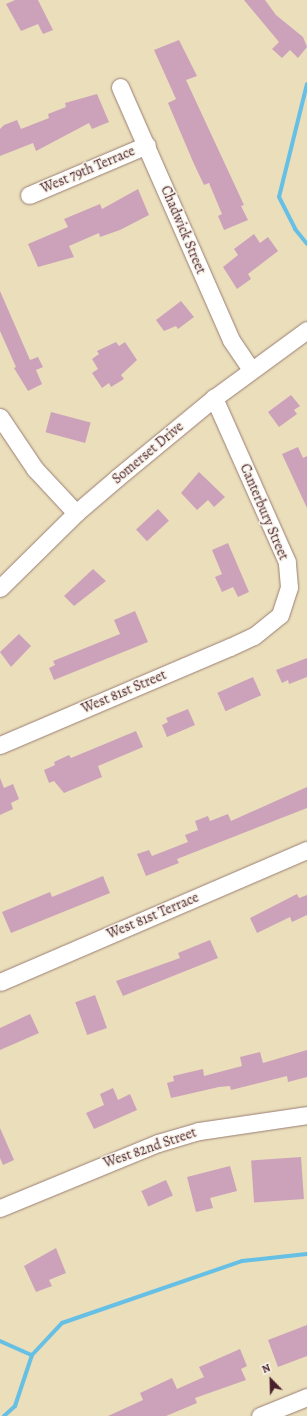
<!DOCTYPE html>
<html>
<head>
<meta charset="utf-8">
<style>
  body { margin:0 }
  #map { position:relative; width:307px; height:1416px; overflow:hidden; background:#eadebb; font-family:Alegreya,serif }
  div>[style] { position:absolute }
  [style*='--x'] { left:calc(var(--x)*1px); top:calc(var(--y)*1px); width:calc(var(--w)*1px); rotate:calc(var(--a)*1deg) }
  .stream>* { height:4px; margin:-2px; padding:0 2px; transform-origin:2px; border-radius:2px; background:#66bfe4 }
  .building>* { inset:0; background:#cca2bb; transform-origin:0 0 }
  .roads { filter:drop-shadow(0 0 1px #9a7e73) drop-shadow(0 0 1px #9a7e73) }
  .minor>* { height:17px; margin:-8.5px; padding:0 8.5px; transform-origin:8.5px; border-radius:8.5px; background:#fff }
  span { translate:-50% -50%; white-space:nowrap; text-align:center; line-height:1.15; -webkit-text-stroke:3px #f7f3e8; paint-order:stroke }
  .street-label { font-size:14px; color:#4a1f2b }
  .north { position:absolute; left:251px; top:1360px; width:40px; height:40px; -webkit-text-stroke:3px #f7f3e8; paint-order:stroke; rotate:337deg; font-size:11px; font-weight:700; line-height:16px; text-align:center; color:#4a1f2b }
  .north::after { content:''; display:block; margin:auto; width:14px; height:18px; background:#4a1f2b; clip-path:polygon(50% 0,100% 100%,50% 72%,0 100%) }
</style>
</head>
<body>
<div id="map">
  <div class="stream">
    <div style="--x:307;--y:84;--w:116;--a:103.9"></div>
    <div style="--x:279;--y:197;--w:36;--a:63"></div>
    <div style="--x:295;--y:229;--w:19;--a:51"></div>
    <div style="--x:0;--y:1341;--w:35;--a:24"></div>
    <div style="--x:4;--y:1416;--w:15;--a:-42"></div>
    <div style="--x:15;--y:1406;--w:54;--a:-71.6"></div>
    <div style="--x:32;--y:1355;--w:44;--a:-46.8"></div>
    <div style="--x:62;--y:1323;--w:190;--a:-19"></div>
    <div style="--x:242;--y:1261;--w:65;--a:-6.1"></div>
  </div>
  <div class="building">
    <div style="clip-path:polygon(15px 0,38px 0,53px 30px,43px 34px,38px 24px,21px 31px,6px 4px)"></div>
    <div style="clip-path:polygon(244px 0,265px 0,276px 15px,303px 37px,307px 47px,298px 58px,290px 50px,282px 58px,272px 49px,279px 42px)"></div>
    <div style="clip-path:polygon(179px 40px,197px 76px,186px 80px,244px 205px,241px 206px,248px 220px,224px 230px,218px 216px,222px 214px,209px 183px,204px 185px,194px 164px,168px 103px,176px 99px,154px 50px)"></div>
    <div style="clip-path:polygon(97px 94px,109px 122px,92px 129px,89px 123px,36px 151px,33px 143px,0 156px,0 129px,4px 125px,17px 120px,21px 129px,49px 118px,48px 114px,66px 107px,65px 103px)"></div>
    <div style="clip-path:polygon(138px 189px,149px 215px,120px 230px,100px 237px,99px 233px,69px 246px,74px 257px,38px 267px,28px 244px,68px 227px,64px 219px,100px 204px,102px 209px)"></div>
    <div style="clip-path:polygon(254px 234px,260px 243px,268px 237px,278px 251px,248px 274px,251px 279px,237px 289px,223px 267px,238px 255px,234px 249px)"></div>
    <div style="clip-path:polygon(0 291px,30px 360px,38px 357px,43px 367px,36px 370px,42px 384px,28px 391px,14px 368px,16px 367px,0 331px)"></div>
    <div style="clip-path:polygon(181px 301px,194px 317px,178px 329px,176px 326px,164px 331px,156px 320px)"></div>
    <div style="clip-path:polygon(116px 342px,119px 346px,125px 342px,137px 360px,121px 375px,124px 379px,111px 387px,109px 383px,102px 388px,92px 373px,98px 369px,92px 359px,99px 354px,97px 351px)"></div>
    <div style="clip-path:polygon(291px 395px,300px 406px,294px 410px,297px 414px,279px 427px,268px 412px)"></div>
    <div style="left:51px;top:412px;width:41px;height:21px;rotate:15deg"></div>
    <div style="clip-path:polygon(298px 447px,303px 458px,307px 456px,307px 508px,282px 454px)"></div>
    <div style="clip-path:polygon(199px 472px,225px 497px,214px 507px,208px 500px,197px 510px,181px 493px)"></div>
    <div style="left:158px;top:509px;width:16px;height:30px;rotate:47deg"></div>
    <div style="clip-path:polygon(228px 543px,249px 592px,238px 597px,233px 587px,222px 592px,215px 577px,222px 574px,212px 550px)"></div>
    <div style="clip-path:polygon(93px 569px,106px 581px,74px 606px,64px 596px)"></div>
    <div style="clip-path:polygon(135px 611px,148px 642px,54px 680px,49px 668px,55px 665px,53px 661px,120px 634px,114px 620px)"></div>
    <div style="clip-path:polygon(19px 634px,31px 646px,11px 667px,0 652px)"></div>
    <div style="clip-path:polygon(307px 658px,307px 677px,289px 684px,288px 680px,282px 683px,276px 670px)"></div>
    <div style="left:253px;top:677px;width:20px;height:39px;rotate:66deg"></div>
    <div style="clip-path:polygon(188px 709px,195px 725px,167px 737px,162px 725px,168px 722px,166px 718px)"></div>
    <div style="clip-path:polygon(136px 731px,143px 747px,98px 766px,102px 777px,64px 793px,54px 781px,49px 783px,44px 770px,55px 765px,54px 762px,69px 755px,71px 758px)"></div>
    <div style="clip-path:polygon(0 778px,4px 788px,13px 784px,19px 799px,11px 803px,13px 809px,0 815px)"></div>
    <div style="clip-path:polygon(307px 787px,307px 808px,177px 859px,179px 863px,146px 876px,137px 854px,149px 850px,152px 856px,188px 842px,185px 835px,198px 830px,195px 821px,208px 816px,210px 821px,228px 814px,231px 821px)"></div>
    <div style="clip-path:polygon(103px 876px,110px 893px,11px 933px,2px 912px,50px 892px,52px 897px)"></div>
    <div style="clip-path:polygon(297px 894px,299px 898px,307px 895px,307px 915px,292px 922px,290px 917px,257px 933px,250px 918px)"></div>
    <div style="clip-path:polygon(210px 940px,218px 958px,123px 996px,116px 981px,180px 958px,178px 953px)"></div>
    <div style="left:95px;top:995px;width:35px;height:21px;rotate:70deg"></div>
    <div style="clip-path:polygon(30px 1014px,39px 1033px,0 1050px,0 1028px)"></div>
    <div style="clip-path:polygon(307px 1050px,307px 1077px,288px 1082px,287px 1076px,231px 1090px,230px 1086px,219px 1087px,171px 1098px,167px 1083px,174px 1081px,173px 1076px,203px 1069px,204px 1076px,242px 1066px,240px 1057px,260px 1052px,263px 1063px)"></div>
    <div style="clip-path:polygon(113px 1088px,118px 1100px,130px 1094px,137px 1110px,94px 1129px,86px 1113px,104px 1105px,100px 1094px)"></div>
    <div style="clip-path:polygon(0 1128px,14px 1160px,3px 1165px,0 1158px)"></div>
    <div style="left:301px;top:1157px;width:42px;height:50px;rotate:86deg"></div>
    <div style="clip-path:polygon(230px 1166px,237px 1191px,210px 1198px,213px 1208px,196px 1212px,187px 1177px)"></div>
    <div style="left:166px;top:1180px;width:17px;height:27px;rotate:66deg"></div>
    <div style="clip-path:polygon(56px 1248px,66px 1273px,49px 1280px,52px 1286px,36px 1292px,24px 1266px)"></div>
    <div style="clip-path:polygon(307px 1325px,307px 1356px,278px 1367px,268px 1340px)"></div>
    <div style="clip-path:polygon(240px 1349px,247px 1366px,241px 1369px,246px 1380px,195px 1398px,197px 1403px,166px 1416px,108px 1416px,143px 1400px,140px 1393px,172px 1378px,177px 1389px,204px 1377px,199px 1367px)"></div>
  </div>
  <div class="roads">
    <div class="minor">
      <div style="--x:120;--y:87;--w:276;--a:66.3"></div>
      <div style="--x:231;--y:340;--w:36;--a:56"></div>
      <div style="--x:29;--y:195;--w:128;--a:-23"></div>
      <div style="--x:0;--y:417;--w:63;--a:56.1"></div>
      <div style="--x:35;--y:469;--w:60;--a:47"></div>
      <div style="--x:0;--y:588;--w:107;--a:-44.6"></div>
      <div style="--x:76;--y:513;--w:55;--a:-40.6"></div>
      <div style="--x:118;--y:477;--w:124;--a:-39.5"></div>
      <div style="--x:214;--y:398;--w:115;--a:-36.2"></div>
      <div style="--x:0;--y:745;--w:250;--a:-23.1"></div>
      <div style="--x:230;--y:647;--w:26;--a:-25"></div>
      <div style="--x:254;--y:636;--w:33;--a:-39"></div>
      <div style="--x:280;--y:615;--w:29;--a:-72"></div>
      <div style="--x:289;--y:587;--w:25;--a:-95"></div>
      <div style="--x:287;--y:562;--w:180;--a:-114"></div>
      <div style="--x:0;--y:982;--w:334;--a:-23.3"></div>
      <div style="--x:0;--y:1208;--w:171;--a:-22.4"></div>
      <div style="--x:158;--y:1143;--w:43;--a:-16.3"></div>
      <div style="--x:199;--y:1131;--w:109;--a:-8.4"></div>
      <div style="--x:260;--y:1416;--w:51;--a:-22"></div>
    </div>
  </div>
  <div class="street-label">
    <span style="left:88px;top:170px;rotate:-23deg">West 79th Terrace</span>
    <span style="left:183px;top:230px;rotate:67deg">Chadwick Street</span>
    <span style="left:148px;top:453px;rotate:-40deg">Somerset Drive</span>
    <span style="left:264px;top:512px;rotate:67deg">Canterbury Street</span>
    <span style="left:124px;top:692px;rotate:-23deg">West 81st Street</span>
    <span style="left:153px;top:916px;rotate:-23deg">West 81st Terrace</span>
    <span style="left:150px;top:1148px;rotate:-19deg">West 82nd Street</span>
  </div>
  <div class="north">N</div>
</div>
</body>
</html>
